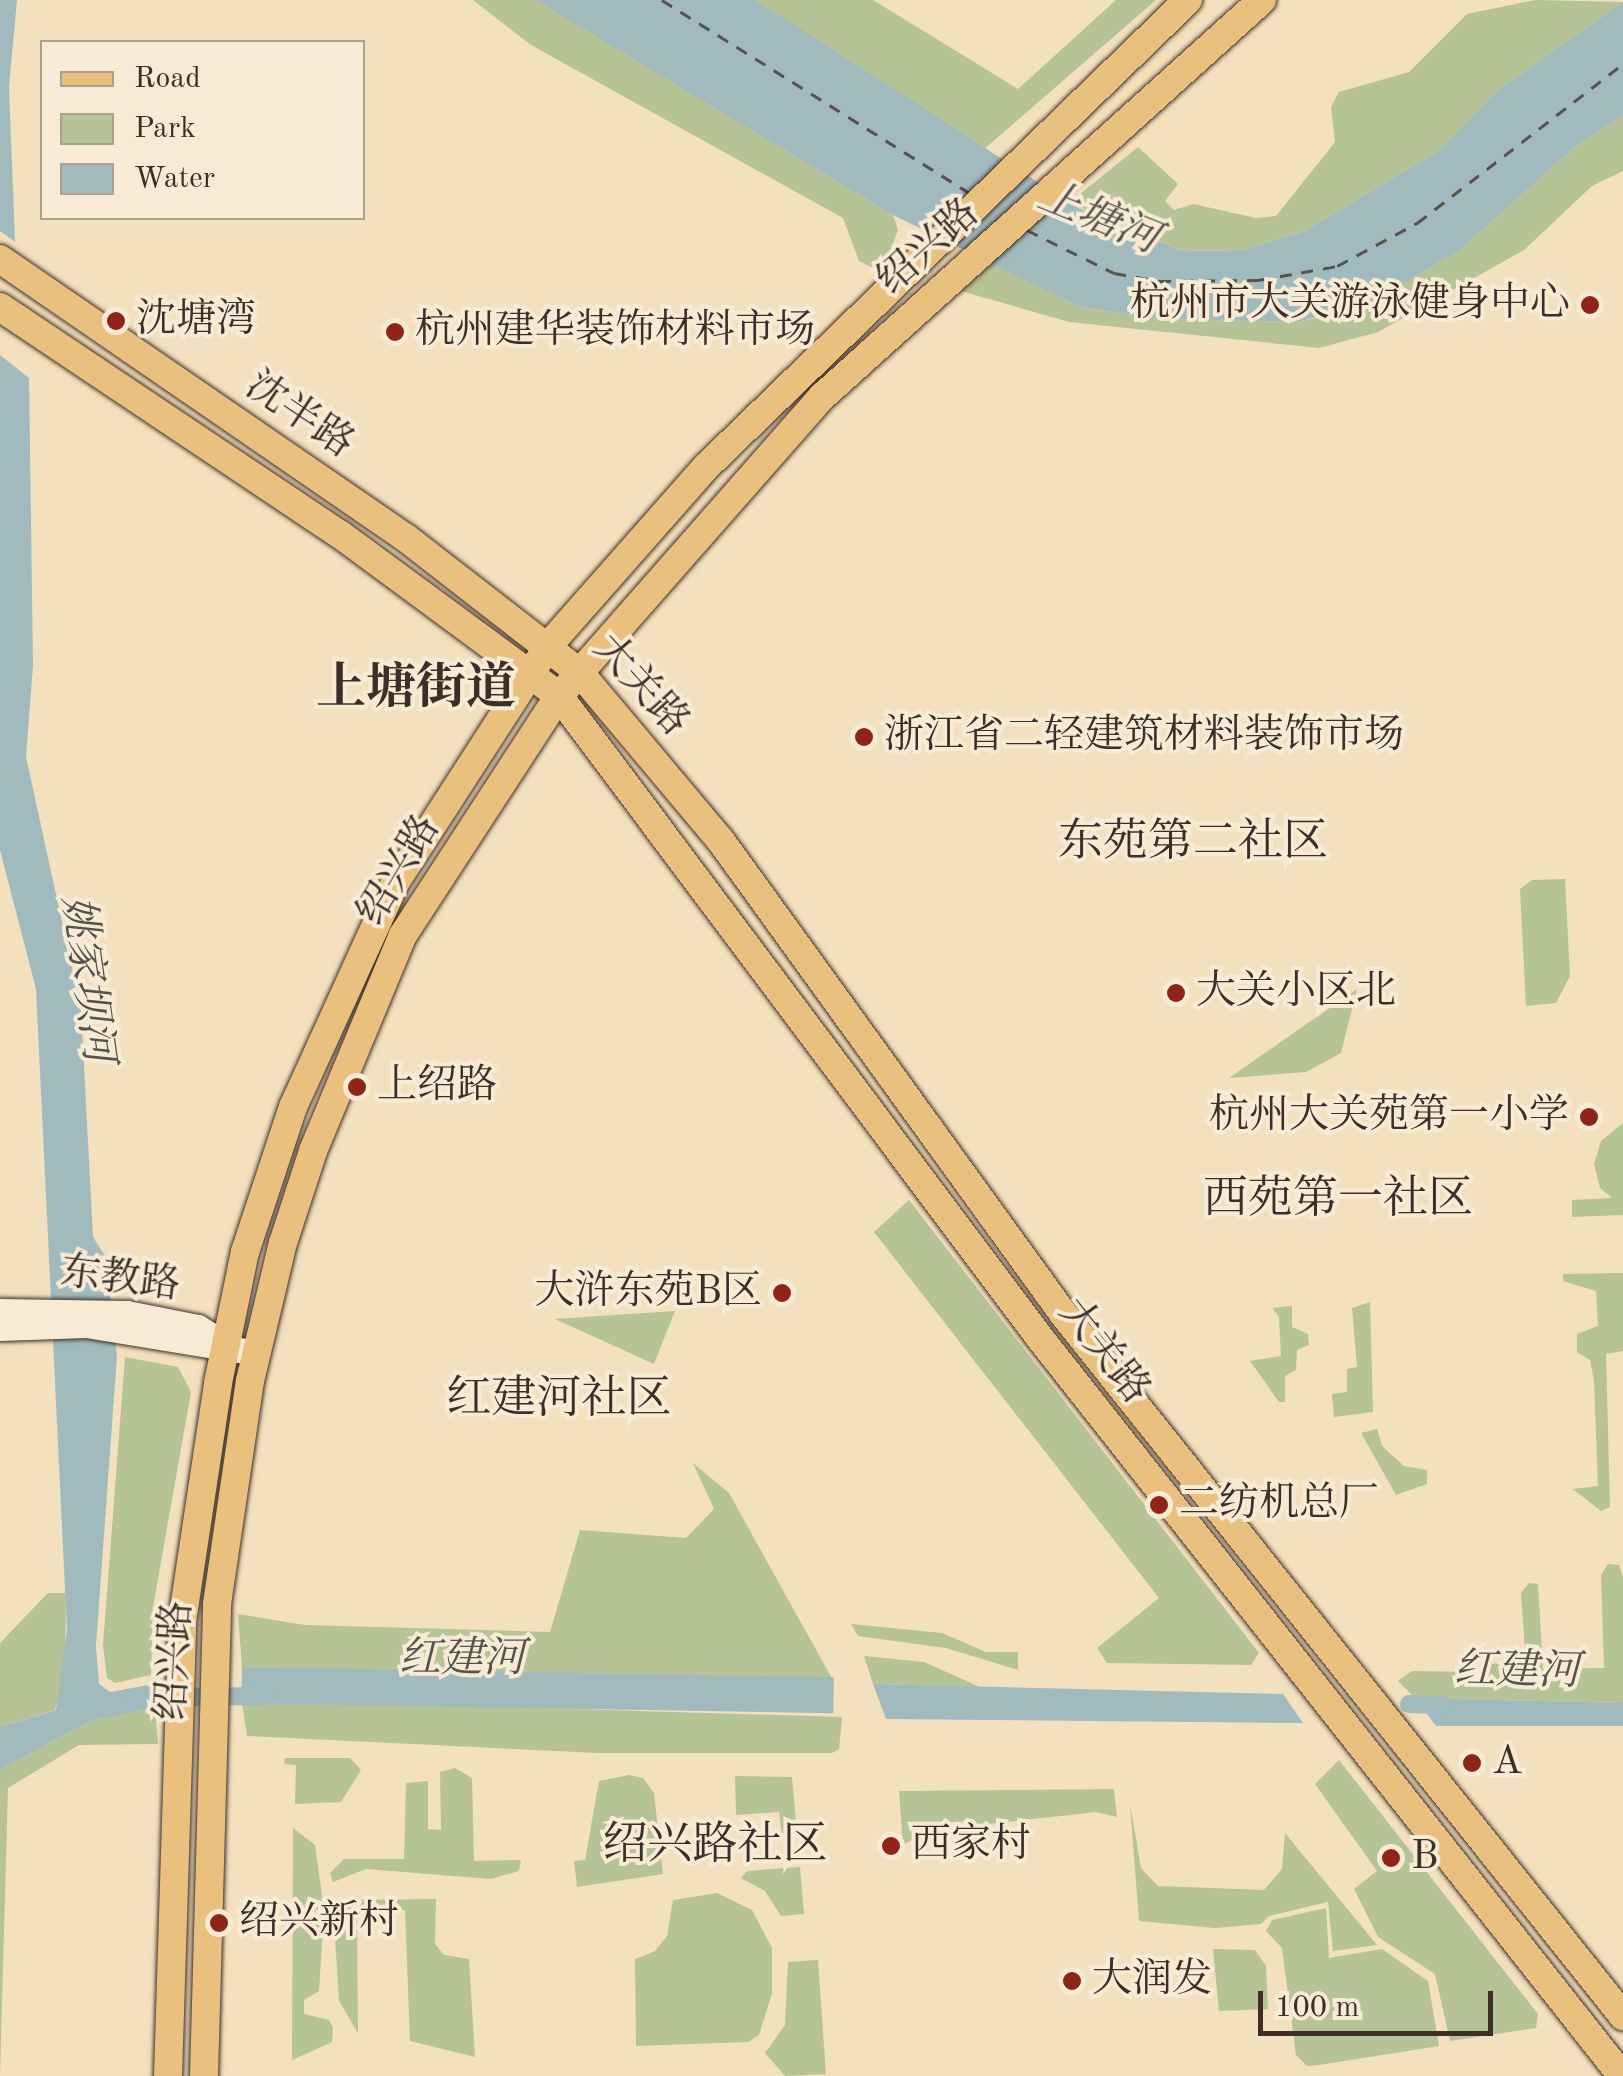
<!DOCTYPE html>
<html>
<head>
<meta charset="utf-8">
<style>
  body { margin:0 }
  #map { position:relative; width:1623px; height:2076px; overflow:hidden; background:#f3e0be; font-family:"Old Standard TT","Noto Serif SC",serif }
  div>[style] { position:absolute }
  [style*='--x'] { left:calc(var(--x)*1px); top:calc(var(--y)*1px); width:calc(var(--w)*1px); rotate:calc(var(--a)*1deg) }
  .green>* { inset:0; background:#b5c396 }
  .water>* { inset:0; background:#a1babd; transform-origin:0 0 }
  .canal>* { height:18px; margin:-9px; padding:0 9px; transform-origin:9px; border-radius:9px; background:#a1babd }
  .ferry>* { height:2.5px; margin-top:-1.25px; transform-origin:0; background:repeating-linear-gradient(90deg,#56524c 0 12px,transparent 0 22px) }
  .roads { filter:drop-shadow(0 0 2px #3d2f27) drop-shadow(0 0 2px #3d2f27) }
  .secondary>* { height:25px; margin:-12.5px; padding:0 12.5px; transform-origin:12.5px; border-radius:12.5px; background:#f7ebd5 }
  .primary>* { height:28px; margin:-14px; padding:0 14px; transform-origin:14px; border-radius:14px; background:#eac07f }
  .dots>* { width:28px; height:28px; translate:-50% -50%; box-sizing:border-box; border:5px solid #f7ebd5; border-radius:50% }
  span { translate:-50% -50%; white-space:nowrap; text-align:center; line-height:1.15; -webkit-text-stroke:8px #f7ebd5; paint-order:stroke }
  .street-label { font-size:40px; color:#3d2f27 }
  .poi-label { font-size:40px; color:#3d2f27 }
  .right { translate:-100% -50%; text-align:right }
  .left { translate:0 -50%; text-align:left }
  .water-label { font-size:42px; color:#56524c; font-style:italic }
  .quarter-label { font-size:45px; color:#3d2f27 }
  .district-label { font-size:50px; color:#3d2f27; font-weight:700 }
  .legend { position:absolute; left:40px; top:40px; width:325px; height:180px; box-sizing:border-box; background:#f7ebd5; border:2px solid #ada08f; margin:0; padding:12px 18px; list-style:none; font-size:30px; color:#3d2f27 }
  .legend li { display:flex; align-items:center; gap:20px; height:50px }
  .legend b { width:50px; border:2px solid #ada08f }
  .scale { position:absolute; left:1258px; top:1991px; width:235px; height:45px; box-sizing:border-box; border:5px solid #3d2f27; border-top:0; padding-left:12px; font-size:30px; line-height:35px; white-space:nowrap; color:#3d2f27; -webkit-text-stroke:8px #f7ebd5; paint-order:stroke }
</style>
</head>
<body>
<div id="map">
  <div class="green">
    <div style="clip-path:polygon(473px 0,538px 0,893px 215px,898px 230px,889px 254px,873px 268px,859px 261px,843px 218px,531px 45px)"></div>
    <div style="clip-path:polygon(756px 0,873px 0,1018px 89px,1116px 0,1156px 0,983px 150px)"></div>
    <div style="clip-path:polygon(1535px 0,1623px 2px,1498px 90px,1440px 150px,1305px 231px,1243px 250px,1182px 251px,1069px 203px,1138px 147px,1178px 184px,1165px 201px,1174px 210px,1193px 204px,1256px 218px,1276px 216px,1335px 142px,1331px 107px,1339px 92px,1409px 72px,1467px 14px)"></div>
    <div style="clip-path:polygon(1623px 116px,1623px 171px,1592px 186px,1524px 250px,1378px 332px,1319px 348px,1069px 322px,961px 291px,993px 263px,1078px 306px,1158px 319px,1298px 322px,1337px 313px,1372px 302px,1460px 250px,1579px 143px)"></div>
    <div style="clip-path:polygon(1565px 879px,1570px 976px,1556px 1003px,1526px 1006px,1520px 889px,1532px 880px)"></div>
    <div style="clip-path:polygon(1357px 989px,1341px 1053px,1306px 1072px,1229px 1078px)"></div>
    <div style="clip-path:polygon(1623px 1123px,1623px 1215px,1572px 1217px,1572px 1200px,1612px 1198px,1600px 1188px,1594px 1164px,1601px 1141px)"></div>
    <div style="clip-path:polygon(909px 1200px,1259px 1653px,1251px 1665px,1107px 1663px,1097px 1648px,1159px 1598px,874px 1232px)"></div>
    <div style="clip-path:polygon(1623px 1273px,1623px 1351px,1606px 1354px,1610px 1507px,1601px 1511px,1573px 1489px,1598px 1486px,1594px 1381px,1590px 1360px,1577px 1352px,1577px 1334px,1598px 1326px,1596px 1291px,1563px 1281px,1563px 1274px)"></div>
    <div style="clip-path:polygon(1370px 1302px,1373px 1412px,1334px 1417px,1332px 1394px,1347px 1392px,1347px 1369px,1357px 1367px,1352px 1308px)"></div>
    <div style="clip-path:polygon(1292px 1306px,1292px 1327px,1308px 1334px,1309px 1345px,1297px 1350px,1296px 1370px,1285px 1376px,1285px 1402px,1279px 1402px,1250px 1361px,1281px 1356px,1279px 1317px,1272px 1308px)"></div>
    <div style="clip-path:polygon(675px 1311px,654px 1364px,555px 1319px)"></div>
    <div style="clip-path:polygon(125px 1357px,178px 1367px,191px 1392px,153px 1607px,151px 1675px,115px 1683px,107px 1678px,103px 1645px)"></div>
    <div style="clip-path:polygon(1377px 1429px,1382px 1446px,1404px 1466px,1427px 1470px,1427px 1484px,1396px 1495px,1361px 1433px)"></div>
    <div style="clip-path:polygon(693px 1463px,729px 1493px,834px 1682px,242px 1667px,238px 1614px,305px 1625px,550px 1632px,580px 1530px,686px 1538px,714px 1509px)"></div>
    <div style="clip-path:polygon(1608px 1564px,1619px 1565px,1623px 1577px,1623px 1703px,1415px 1698px,1398px 1681px,1412px 1671px,1477px 1672px,1483px 1664px,1526px 1663px,1521px 1593px,1529px 1583px,1538px 1584px,1543px 1669px,1604px 1668px,1601px 1575px)"></div>
    <div style="clip-path:polygon(48px 1593px,66px 1593px,65px 1678px,55px 1710px,0 1727px,0 1643px)"></div>
    <div style="clip-path:polygon(851px 1624px,942px 1633px,986px 1652px,1018px 1652px,1018px 1670px,946px 1648px,858px 1636px)"></div>
    <div style="clip-path:polygon(864px 1656px,924px 1662px,980px 1687px,873px 1684px)"></div>
    <div style="clip-path:polygon(242px 1703px,443px 1705px,842px 1717px,839px 1749px,832px 1753px,597px 1753px,247px 1736px)"></div>
    <div style="clip-path:polygon(131px 1707px,155px 1707px,158px 1744px,79px 1745px,8px 1788px,0 2076px,0 1770px,90px 1721px)"></div>
    <div style="clip-path:polygon(285px 1758px,350px 1758px,361px 1770px,341px 1802px,295px 1804px,296px 1765px,284px 1764px)"></div>
    <div style="clip-path:polygon(1339px 1760px,1538px 2014px,1536px 2028px,1450px 2041px,1435px 1974px,1378px 1937px,1354px 1889px,1377px 1871px,1315px 1784px)"></div>
    <div style="clip-path:polygon(455px 1768px,472px 1778px,474px 1861px,521px 1860px,519px 1871px,491px 1879px,366px 1869px,333px 1882px,330px 1873px,344px 1859px,404px 1859px,406px 1783px,428px 1781px,428px 1829px,441px 1830px,440px 1772px)"></div>
    <div style="clip-path:polygon(629px 1775px,643px 1778px,654px 1793px,663px 1874px,577px 1887px,574px 1861px,585px 1860px,599px 1781px)"></div>
    <div style="clip-path:polygon(735px 1776px,792px 1777px,797px 1833px,782px 1835px,779px 1812px,736px 1815px)"></div>
    <div style="clip-path:polygon(1114px 1789px,1117px 1817px,1096px 1812px,927px 1831px,903px 1845px,899px 1791px)"></div>
    <div style="clip-path:polygon(1130px 1804px,1141px 1868px,1158px 1886px,1264px 1890px,1282px 1869px,1285px 1833px,1377px 1945px,1333px 1951px,1328px 1902px,1269px 1916px,1261px 1924px,1215px 1928px,1139px 1921px)"></div>
    <div style="clip-path:polygon(293px 1828px,315px 1845px,324px 1910px,319px 1991px,304px 2000px,304px 2014px,329px 2020px,333px 2028px,332px 2042px,292px 2060px)"></div>
    <div style="clip-path:polygon(800px 1867px,804px 1914px,781px 1916px,765px 1891px,741px 1878px,747px 1871px)"></div>
    <div style="clip-path:polygon(717px 1893px,752px 1910px,772px 1948px,772px 1993px,759px 2035px,748px 2042px,636px 2046px,635px 1959px,655px 1951px,667px 1936px,673px 1900px)"></div>
    <div style="clip-path:polygon(436px 1899px,435px 1944px,444px 1955px,469px 1959px,475px 2057px,410px 2041px,405px 1910px,357px 1915px,358px 2033px,339px 2001px,335px 1938px,342px 1908px,352px 1900px)"></div>
    <div style="clip-path:polygon(1326px 1908px,1329px 1958px,1382px 1949px,1428px 1981px,1439px 2046px,1319px 2065px,1307px 2066px,1296px 2055px,1282px 1948px,1266px 1931px,1272px 1920px)"></div>
    <div style="clip-path:polygon(1213px 1949px,1255px 1950px,1266px 1966px,1268px 2009px,1219px 2011px)"></div>
    <div style="clip-path:polygon(818px 1960px,826px 2074px,785px 2076px,765px 2053px,785px 2025px,788px 1962px)"></div>
  </div>
  <div class="water">
    <div style="clip-path:polygon(0 0,17px 0,9px 87px,15px 242px,0 231px)"></div>
    <div style="clip-path:polygon(536px 0,756px 0,1078px 208px,1182px 251px,1243px 250px,1305px 231px,1440px 150px,1498px 90px,1623px 2px,1623px 116px,1579px 143px,1460px 250px,1372px 302px,1298px 322px,1158px 319px,1078px 306px,893px 215px)"></div>
    <div style="clip-path:polygon(0 355px,29px 378px,33px 665px,26px 757px,81px 1009px,93px 1237px,105px 1256px,117px 1355px,96px 1646px,99px 1684px,110px 1692px,154px 1684px,155px 1707px,90px 1721px,0 1770px,0 1727px,56px 1710px,67px 1630px,36px 989px,0 850px)"></div>
    <div style="left:242px;top:1667px;width:592px;height:36px;rotate:1deg"></div>
    <div style="clip-path:polygon(873px 1684px,1283px 1694px,1303px 1723px,886px 1719px)"></div>
    <div style="clip-path:polygon(1415px 1698px,1623px 1703px,1623px 1726px,1436px 1726px)"></div>
  </div>
  <div class="canal">
    <div style="--x:132;--y:1698;--w:134;--a:-0.9"></div>
    <div style="--x:1409;--y:1704;--w:34;--a:2"></div>
  </div>
  <div class="ferry">
    <div style="--x:662;--y:0;--w:363;--a:32.1"></div>
    <div style="--x:1027;--y:230;--w:97;--a:26.3"></div>
    <div style="--x:1114;--y:273;--w:46;--a:10.1"></div>
    <div style="--x:1159;--y:281;--w:99;--a:-0.6"></div>
    <div style="--x:1258;--y:280;--w:80;--a:-10"></div>
    <div style="--x:1337;--y:266;--w:91;--a:-28.3"></div>
    <div style="--x:1417;--y:223;--w:260;--a:-37.7"></div>
  </div>
  <div class="roads">
    <div class="secondary">
      <div style="--x:0;--y:1311;--w:127;--a:0.9"></div>
      <div style="--x:127;--y:1313;--w:72;--a:11.2"></div>
      <div style="--x:198;--y:1327;--w:28;--a:32"></div>
      <div style="--x:0;--y:1328;--w:86;--a:-2"></div>
      <div style="--x:86;--y:1325;--w:173;--a:9.3"></div>
    </div>
    <div class="primary">
      <div style="--x:0;--y:259;--w:493;--a:34.5"></div>
      <div style="--x:406;--y:538;--w:220;--a:37.8"></div>
      <div style="--x:580;--y:673;--w:219;--a:50"></div>
      <div style="--x:721;--y:841;--w:585;--a:54.11"></div>
      <div style="--x:1064;--y:1315;--w:897;--a:51.43"></div>
      <div style="--x:0;--y:307;--w:410;--a:33.8"></div>
      <div style="--x:341;--y:535;--w:271;--a:36.4"></div>
      <div style="--x:559;--y:696;--w:802;--a:53.16"></div>
      <div style="--x:1040;--y:1338;--w:940;--a:51.74"></div>
      <div style="--x:168;--y:2076;--w:454;--a:-88.2"></div>
      <div style="--x:182;--y:1622;--w:242;--a:-81.4"></div>
      <div style="--x:218;--y:1383;--w:134;--a:-78.4"></div>
      <div style="--x:245;--y:1252;--w:153;--a:-71.7"></div>
      <div style="--x:293;--y:1107;--w:246;--a:-65.5"></div>
      <div style="--x:395;--y:883;--w:283;--a:-57.1"></div>
      <div style="--x:549;--y:645;--w:237;--a:-48.6"></div>
      <div style="--x:706;--y:467;--w:671;--a:-44.09"></div>
      <div style="--x:204;--y:2076;--w:472;--a:-88.4"></div>
      <div style="--x:217;--y:1604;--w:225;--a:-81.6"></div>
      <div style="--x:250;--y:1381;--w:142;--a:-76.6"></div>
      <div style="--x:283;--y:1243;--w:97;--a:-71.9"></div>
      <div style="--x:313;--y:1151;--w:234;--a:-67.4"></div>
      <div style="--x:403;--y:935;--w:285;--a:-56.9"></div>
      <div style="--x:559;--y:696;--w:400;--a:-48.7"></div>
      <div style="--x:823;--y:396;--w:591;--a:-42.05"></div>
    </div>
  </div>
  <div class="dots">
    <div style="left:1590px;top:305px;background:#8f2418"></div>
    <div style="left:116px;top:321px;background:#8f2418"></div>
    <div style="left:395px;top:332px;background:#8f2418"></div>
    <div style="left:864px;top:737px;background:#8f2418"></div>
    <div style="left:1176px;top:993px;background:#8f2418"></div>
    <div style="left:357px;top:1087px;background:#8f2418"></div>
    <div style="left:1589px;top:1117px;background:#8f2418"></div>
    <div style="left:782px;top:1293px;background:#8f2418"></div>
    <div style="left:1159px;top:1505px;background:#8f2418"></div>
    <div style="left:1472px;top:1763px;background:#8f2418"></div>
    <div style="left:891px;top:1846px;background:#8f2418"></div>
    <div style="left:1391px;top:1858px;background:#8f2418"></div>
    <div style="left:219px;top:1923px;background:#8f2418"></div>
    <div style="left:1072px;top:1981px;background:#8f2418"></div>
  </div>
  <div class="street-label">
    <span style="left:929px;top:248px;rotate:-42deg">绍兴路</span>
    <span style="left:299px;top:416px;rotate:34deg">沈半路</span>
    <span style="left:640px;top:686px;rotate:48deg">大关路</span>
    <span style="left:400px;top:871px;rotate:-59deg">绍兴路</span>
    <span style="left:120px;top:1280px;rotate:7deg">东教路</span>
    <span style="left:1103px;top:1352px;rotate:52deg">大关路</span>
    <span style="left:176px;top:1661px;rotate:-87deg">绍兴路</span>
  </div>
  <div class="poi-label">
    <span class="right" style="left:1570px;top:305px">杭州市大关游泳健身中心</span>
    <span class="left" style="left:136px;top:321px">沈塘湾</span>
    <span class="left" style="left:415px;top:332px">杭州建华装饰材料市场</span>
    <span class="left" style="left:884px;top:737px">浙江省二轻建筑材料装饰市场</span>
    <span class="left" style="left:1196px;top:993px">大关小区北</span>
    <span class="left" style="left:377px;top:1087px">上绍路</span>
    <span class="right" style="left:1569px;top:1117px">杭州大关苑第一小学</span>
    <span class="right" style="left:762px;top:1293px">大浒东苑B区</span>
    <span class="left" style="left:1179px;top:1505px">二纺机总厂</span>
    <span class="left" style="left:1492px;top:1763px">A</span>
    <span class="left" style="left:911px;top:1846px">西家村</span>
    <span class="left" style="left:1411px;top:1858px">B</span>
    <span class="left" style="left:239px;top:1923px">绍兴新村</span>
    <span class="left" style="left:1092px;top:1981px">大润发</span>
  </div>
  <div class="water-label">
    <span style="left:1098px;top:219px;rotate:22deg">上塘河</span>
    <span style="left:86px;top:979px;rotate:82deg">姚家坝河</span>
    <span style="left:462px;top:1660px">红建河</span>
    <span style="left:1517px;top:1672px;rotate:1deg">红建河</span>
  </div>
  <div class="quarter-label">
    <span style="left:1193px;top:844px">东苑第二社区</span>
    <span style="left:1338px;top:1201px">西苑第一社区</span>
    <span style="left:559px;top:1401px">红建河社区</span>
    <span style="left:715px;top:1847px">绍兴路社区</span>
  </div>
  <div class="district-label">
    <span style="left:416px;top:691px">上塘街道</span>
  </div>
  <ul class="legend">
  <li><b style="height:12px;background:#eac07f"></b>Road</li>
  <li><b style="height:28px;background:#b5c396"></b>Park</li>
  <li><b style="height:28px;background:#a1babd"></b>Water</li>
  </ul>
  <div class="scale">100 m</div>
</div>
</body>
</html>
